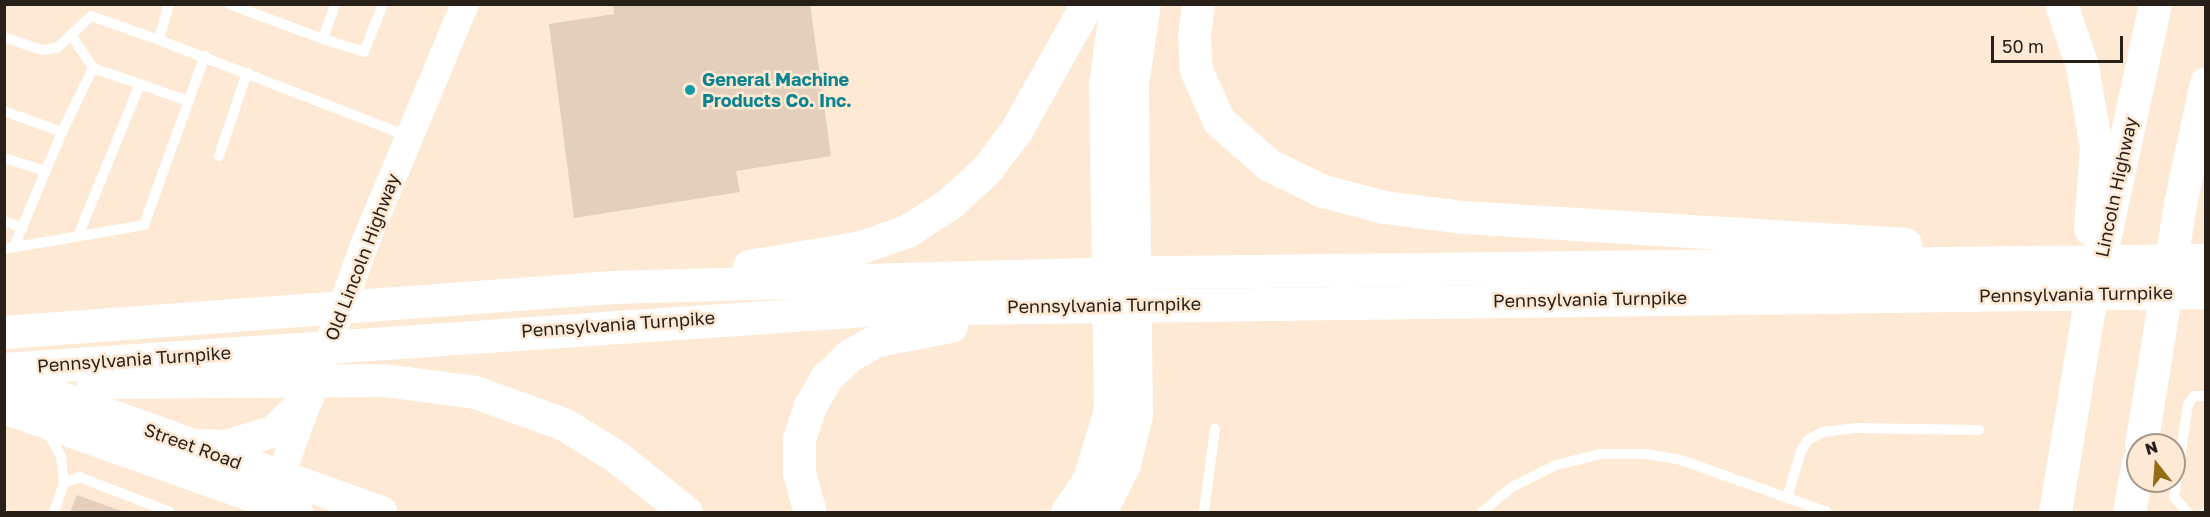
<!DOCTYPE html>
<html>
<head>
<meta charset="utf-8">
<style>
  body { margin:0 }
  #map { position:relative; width:2210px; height:517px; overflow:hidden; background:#fde9d4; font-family:"Golos Text",sans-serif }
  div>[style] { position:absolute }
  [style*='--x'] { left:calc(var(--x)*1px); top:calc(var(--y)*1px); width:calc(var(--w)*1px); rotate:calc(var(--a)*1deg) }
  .building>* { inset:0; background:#e3cfbb }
  .service>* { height:10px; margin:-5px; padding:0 5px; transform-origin:5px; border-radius:5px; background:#fff }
  .secondary>* { height:28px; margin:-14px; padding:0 14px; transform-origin:14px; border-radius:14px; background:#fff }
  .primary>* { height:32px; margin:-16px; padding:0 16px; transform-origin:16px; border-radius:16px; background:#fff }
  .motorway>* { height:33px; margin:-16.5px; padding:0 16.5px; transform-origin:16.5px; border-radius:16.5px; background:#fff }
  .dots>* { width:16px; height:16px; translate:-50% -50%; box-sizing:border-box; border:3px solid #fde9d4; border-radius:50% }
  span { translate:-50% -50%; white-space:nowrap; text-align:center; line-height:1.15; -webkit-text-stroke:5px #fde9d4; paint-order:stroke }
  .culture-label { font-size:18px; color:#0d838f; font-weight:700 }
  .left { translate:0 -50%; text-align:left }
  .street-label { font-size:18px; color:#271f18 }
  .frame { position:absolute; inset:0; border:6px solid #271f18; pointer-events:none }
  .north { position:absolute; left:2126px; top:433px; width:60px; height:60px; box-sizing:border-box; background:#fde9d4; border:2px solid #a79889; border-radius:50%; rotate:343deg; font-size:16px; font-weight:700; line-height:24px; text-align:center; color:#271f18 }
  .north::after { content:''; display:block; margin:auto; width:21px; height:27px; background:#956c16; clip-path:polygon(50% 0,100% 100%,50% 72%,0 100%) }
  .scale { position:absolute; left:1991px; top:36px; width:132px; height:27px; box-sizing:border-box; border:3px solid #271f18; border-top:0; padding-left:8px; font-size:18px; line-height:21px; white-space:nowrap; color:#271f18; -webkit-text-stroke:4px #fde9d4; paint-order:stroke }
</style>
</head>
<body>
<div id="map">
  <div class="building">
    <div style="clip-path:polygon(613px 4px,810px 4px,831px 156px,736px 171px,740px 192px,574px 218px,549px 24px,614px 14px)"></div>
    <div style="clip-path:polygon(77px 495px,124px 512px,70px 512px)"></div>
  </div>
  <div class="service">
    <div style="--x:169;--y:4;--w:37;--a:106"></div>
    <div style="--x:159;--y:40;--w:267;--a:21.1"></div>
    <div style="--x:229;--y:4;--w:100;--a:20.4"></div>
    <div style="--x:323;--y:39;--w:37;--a:-71"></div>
    <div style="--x:71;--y:35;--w:40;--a:56"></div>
    <div style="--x:93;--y:68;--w:102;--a:19"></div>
    <div style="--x:4;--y:37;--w:40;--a:18.9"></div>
    <div style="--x:42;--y:50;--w:15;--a:-8"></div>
    <div style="--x:57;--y:48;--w:47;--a:-43.3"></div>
    <div style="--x:91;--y:16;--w:72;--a:19.4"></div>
    <div style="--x:323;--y:39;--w:43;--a:17.6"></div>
    <div style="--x:364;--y:52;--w:52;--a:-68.4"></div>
    <div style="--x:4;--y:111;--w:62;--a:19.9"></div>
    <div style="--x:62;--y:132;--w:125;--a:112.7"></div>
    <div style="--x:62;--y:132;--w:71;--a:-64.2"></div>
    <div style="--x:219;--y:156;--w:88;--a:-71.4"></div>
    <div style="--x:4;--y:158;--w:44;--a:17.2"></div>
    <div style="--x:4;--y:221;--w:20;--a:20"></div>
    <div style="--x:78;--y:236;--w:164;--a:-67.8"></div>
    <div style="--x:4;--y:249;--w:142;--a:-9.7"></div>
    <div style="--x:144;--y:225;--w:180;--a:-70.2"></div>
    <div style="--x:46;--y:430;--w:30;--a:60"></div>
    <div style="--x:61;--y:456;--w:27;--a:84"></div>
    <div style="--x:1787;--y:498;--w:49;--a:-73.4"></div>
    <div style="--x:1801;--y:451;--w:13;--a:-58"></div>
    <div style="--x:1808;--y:440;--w:17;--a:-28"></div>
    <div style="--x:1823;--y:432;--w:32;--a:-7"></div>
    <div style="--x:1855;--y:428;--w:124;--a:0.9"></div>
    <div style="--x:54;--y:512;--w:31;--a:-71"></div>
    <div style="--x:64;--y:483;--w:16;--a:-22"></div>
    <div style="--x:79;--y:477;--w:97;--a:21"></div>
    <div style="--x:1204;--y:512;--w:84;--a:-82.5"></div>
    <div style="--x:1482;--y:512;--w:39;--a:-40"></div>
    <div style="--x:1512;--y:487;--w:49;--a:-26.6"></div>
    <div style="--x:1556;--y:465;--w:45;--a:-14"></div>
    <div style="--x:1600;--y:454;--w:45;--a:0"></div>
    <div style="--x:1645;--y:454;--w:36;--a:9"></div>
    <div style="--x:1681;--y:460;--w:155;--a:19.6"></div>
    <div style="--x:2187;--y:512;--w:20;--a:-131"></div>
    <div style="--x:2174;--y:497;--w:94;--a:-81.4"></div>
    <div style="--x:2188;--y:404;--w:10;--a:-53"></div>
    <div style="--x:2194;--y:396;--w:12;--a:0"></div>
    <div style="--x:2205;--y:512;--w:1;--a:0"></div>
  </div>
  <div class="secondary">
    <div style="--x:280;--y:478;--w:250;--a:-70.1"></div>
    <div style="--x:365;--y:243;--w:259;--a:-67.3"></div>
  </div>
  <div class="primary">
    <div style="--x:4;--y:377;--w:401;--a:19.7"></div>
    <div style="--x:4;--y:408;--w:311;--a:19.5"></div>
    <div style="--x:203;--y:445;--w:22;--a:3"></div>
    <div style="--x:225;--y:446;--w:50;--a:-16.3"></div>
    <div style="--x:273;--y:432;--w:49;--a:-44.2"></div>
  </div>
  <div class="motorway">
    <div style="--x:1198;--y:4;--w:32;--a:97"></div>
    <div style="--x:1194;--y:36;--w:34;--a:87"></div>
    <div style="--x:1196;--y:70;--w:56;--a:65.7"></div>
    <div style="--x:1219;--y:121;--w:67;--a:41.3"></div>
    <div style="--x:1269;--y:165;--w:60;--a:25.7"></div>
    <div style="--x:1323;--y:191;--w:63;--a:14.7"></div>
    <div style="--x:1384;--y:207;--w:80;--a:7.2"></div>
    <div style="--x:1463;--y:217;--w:443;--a:3.5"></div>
    <div style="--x:2061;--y:4;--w:65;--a:71.3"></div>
    <div style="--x:2082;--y:66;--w:82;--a:80.2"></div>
    <div style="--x:2096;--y:147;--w:82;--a:94.2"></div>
    <div style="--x:749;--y:266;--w:114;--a:-9.6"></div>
    <div style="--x:861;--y:247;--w:49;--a:-19.2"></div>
    <div style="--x:907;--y:231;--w:50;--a:-32.7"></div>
    <div style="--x:949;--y:204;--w:52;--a:-42.6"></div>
    <div style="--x:987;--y:169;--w:50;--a:-53.1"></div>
    <div style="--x:1017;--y:129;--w:143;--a:-60.8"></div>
    <div style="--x:4;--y:332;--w:609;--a:-4.24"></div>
    <div style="--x:611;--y:287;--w:548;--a:-1.57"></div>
    <div style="--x:1159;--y:272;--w:1047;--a:-0.66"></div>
    <div style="--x:4;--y:369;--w:879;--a:-3.91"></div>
    <div style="--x:881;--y:309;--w:1325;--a:-0.74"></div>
    <div style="--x:93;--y:382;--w:290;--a:-0.4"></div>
    <div style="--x:383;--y:380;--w:93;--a:7.4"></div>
    <div style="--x:475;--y:392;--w:95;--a:19.8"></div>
    <div style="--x:564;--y:424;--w:62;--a:31.9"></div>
    <div style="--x:617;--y:457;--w:88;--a:38.6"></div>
    <div style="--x:2141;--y:445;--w:245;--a:-80.8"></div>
    <div style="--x:2180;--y:203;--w:123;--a:-77.8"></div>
    <div style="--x:810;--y:512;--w:41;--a:-105.8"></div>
    <div style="--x:799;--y:473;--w:34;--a:-90"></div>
    <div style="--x:799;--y:439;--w:35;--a:-72"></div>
    <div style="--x:810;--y:406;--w:34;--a:-60"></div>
    <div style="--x:827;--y:377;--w:32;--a:-44"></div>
    <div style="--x:850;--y:355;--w:31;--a:-29"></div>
    <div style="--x:877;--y:340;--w:75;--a:-10.7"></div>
    <div style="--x:1067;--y:512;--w:40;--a:-56"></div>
    <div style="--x:1089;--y:479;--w:72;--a:-73.1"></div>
    <div style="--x:1110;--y:410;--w:326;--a:-90.9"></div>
    <div style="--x:1105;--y:84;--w:81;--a:-82.2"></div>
    <div style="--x:1100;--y:512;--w:54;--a:-63.4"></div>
    <div style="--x:1124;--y:464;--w:51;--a:-76.5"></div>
    <div style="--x:1136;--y:414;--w:330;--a:-90.7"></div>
    <div style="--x:1132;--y:84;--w:81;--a:-81.5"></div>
    <div style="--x:2055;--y:512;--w:197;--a:-80.6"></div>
    <div style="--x:2087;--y:318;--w:321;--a:-77.8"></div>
    <div style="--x:2129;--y:512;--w:51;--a:-79.8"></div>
  </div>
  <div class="dots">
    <div style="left:690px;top:90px;background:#0f9aa8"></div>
  </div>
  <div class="culture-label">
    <span class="left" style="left:702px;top:90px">General Machine<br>Products Co. Inc.</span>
  </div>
  <div class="street-label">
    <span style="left:2116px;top:187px;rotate:-78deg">Lincoln Highway</span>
    <span style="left:362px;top:257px;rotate:-69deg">Old Lincoln Highway</span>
    <span style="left:2076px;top:294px;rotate:-1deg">Pennsylvania Turnpike</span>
    <span style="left:1590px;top:299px;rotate:-1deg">Pennsylvania Turnpike</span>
    <span style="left:1104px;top:305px;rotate:-1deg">Pennsylvania Turnpike</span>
    <span style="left:618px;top:324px;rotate:-4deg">Pennsylvania Turnpike</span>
    <span style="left:134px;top:359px;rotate:-4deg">Pennsylvania Turnpike</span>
    <span style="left:193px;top:446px;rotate:20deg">Street Road</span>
  </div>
  <div class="frame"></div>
  <div class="north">N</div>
  <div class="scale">50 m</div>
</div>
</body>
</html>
